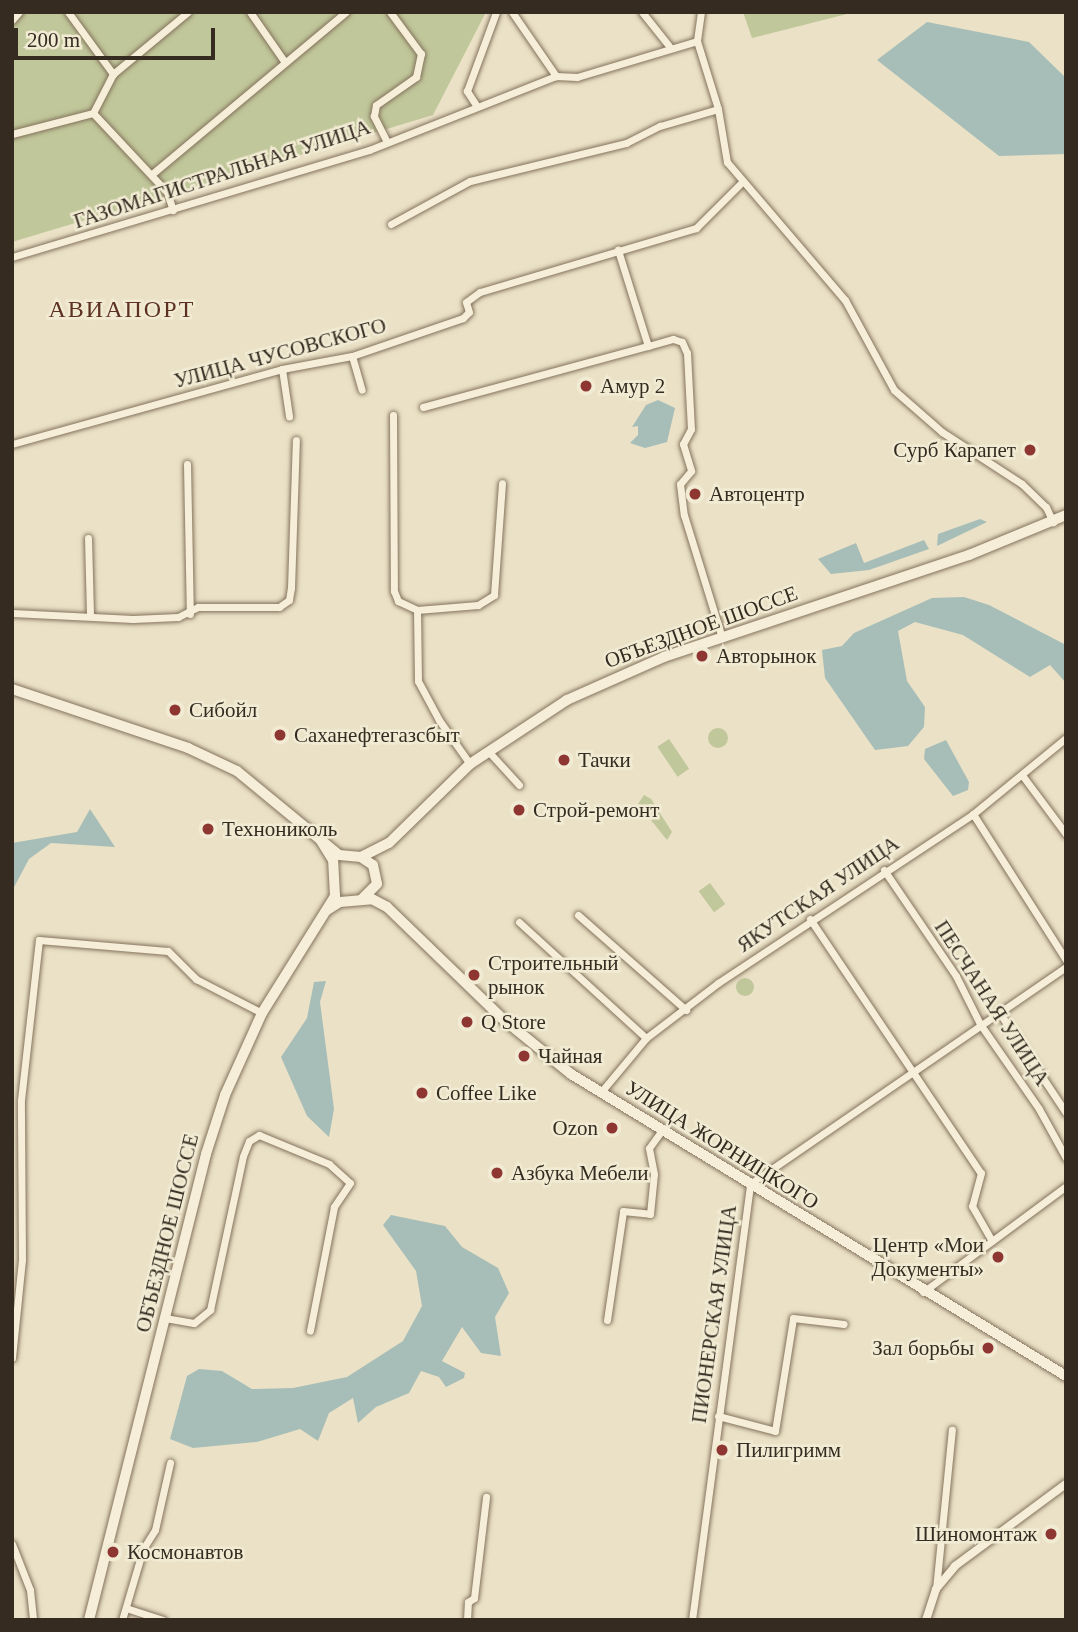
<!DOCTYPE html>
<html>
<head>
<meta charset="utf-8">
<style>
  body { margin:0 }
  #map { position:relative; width:1078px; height:1632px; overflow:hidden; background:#eae1c6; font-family:Georgia,serif }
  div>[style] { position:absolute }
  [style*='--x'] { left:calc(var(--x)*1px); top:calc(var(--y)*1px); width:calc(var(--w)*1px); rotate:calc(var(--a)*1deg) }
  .green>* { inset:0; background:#c0c79a; transform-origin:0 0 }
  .round { border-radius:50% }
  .water>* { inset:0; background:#a7beb8 }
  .roads { filter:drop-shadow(0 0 2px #84735d) drop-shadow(0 0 2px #84735d) }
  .minor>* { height:7px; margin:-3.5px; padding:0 3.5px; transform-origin:3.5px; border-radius:3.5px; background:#f6eed8 }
  .tertiary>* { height:8px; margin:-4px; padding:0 4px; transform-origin:4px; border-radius:4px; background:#f6eed8 }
  .secondary>* { height:10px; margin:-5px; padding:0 5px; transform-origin:5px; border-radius:5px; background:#f6eed8 }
  .dots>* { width:19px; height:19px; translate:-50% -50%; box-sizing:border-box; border:4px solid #f2ebd4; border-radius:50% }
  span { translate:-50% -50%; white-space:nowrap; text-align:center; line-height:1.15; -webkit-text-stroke:5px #f2ebd4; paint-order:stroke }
  .street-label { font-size:21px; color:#352b20 }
  .poi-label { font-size:21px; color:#352b20 }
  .left { translate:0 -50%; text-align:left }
  .right { translate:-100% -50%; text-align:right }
  .quarter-label { font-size:24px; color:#5e3223; letter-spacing:2px }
  .frame { position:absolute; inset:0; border:14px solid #352b20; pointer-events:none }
  .scale { position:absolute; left:14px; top:28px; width:201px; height:32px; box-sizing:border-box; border:4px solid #352b20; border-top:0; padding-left:9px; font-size:21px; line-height:24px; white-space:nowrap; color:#352b20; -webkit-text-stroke:5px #f2ebd4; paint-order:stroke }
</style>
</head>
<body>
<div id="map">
  <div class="green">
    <div style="clip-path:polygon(12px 12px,486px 12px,433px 115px,12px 242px)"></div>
    <div style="clip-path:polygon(743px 12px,855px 12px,752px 38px)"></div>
    <div class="round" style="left:708px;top:728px;width:20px;height:20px"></div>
    <div style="left:669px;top:739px;width:36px;height:14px;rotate:56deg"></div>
    <div style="clip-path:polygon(644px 795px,651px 799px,672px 832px,667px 840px,638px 804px)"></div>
    <div style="left:710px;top:883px;width:26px;height:14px;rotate:54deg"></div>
    <div class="round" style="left:736px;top:978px;width:18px;height:18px"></div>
  </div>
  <div class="water">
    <div style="clip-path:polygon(927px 22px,1029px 42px,1066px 78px,1066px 154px,999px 156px,877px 60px)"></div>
    <div style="clip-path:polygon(658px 400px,675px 408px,667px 442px,645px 448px,630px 443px,638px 435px,638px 426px,632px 427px,646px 405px)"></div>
    <div style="clip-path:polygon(980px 519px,987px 522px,937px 546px,938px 534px)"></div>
    <div style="clip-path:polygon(924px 540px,929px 549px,869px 570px,831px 574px,818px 559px,856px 543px,864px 563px)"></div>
    <div style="clip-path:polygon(964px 597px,989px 605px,1066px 645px,1066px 683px,1050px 665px,1030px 677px,963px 635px,915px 622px,898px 631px,907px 681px,925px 707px,924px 727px,908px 746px,875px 750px,825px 678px,822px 650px,842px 646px,854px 633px,932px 598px)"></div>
    <div style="clip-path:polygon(946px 740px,969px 782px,968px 790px,953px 796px,924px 759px,925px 749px)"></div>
    <div style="clip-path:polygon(90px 809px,115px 847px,51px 843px,29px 859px,12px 891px,12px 843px,77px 832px)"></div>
    <div style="clip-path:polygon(326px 981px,320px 1002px,334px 1109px,329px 1137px,307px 1116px,281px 1057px,307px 1018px,314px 982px)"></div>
    <div style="clip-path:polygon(391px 1215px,445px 1226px,462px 1247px,498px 1268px,509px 1293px,495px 1317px,501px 1356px,481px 1353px,462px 1327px,442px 1361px,465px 1373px,464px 1378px,446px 1387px,439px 1377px,421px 1371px,409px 1393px,376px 1407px,358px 1423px,353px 1398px,329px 1413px,318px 1441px,300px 1429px,257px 1442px,193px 1448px,170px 1439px,187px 1376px,199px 1369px,222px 1371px,252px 1389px,293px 1388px,347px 1377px,403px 1341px,422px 1306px,416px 1271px,383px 1225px)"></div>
  </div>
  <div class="roads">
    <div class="minor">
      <div style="--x:68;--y:12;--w:77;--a:54"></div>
      <div style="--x:250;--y:12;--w:60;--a:55.2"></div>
      <div style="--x:512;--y:12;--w:78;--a:55.5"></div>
      <div style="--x:642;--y:12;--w:43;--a:51.5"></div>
      <div style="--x:701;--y:12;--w:29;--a:98"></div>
      <div style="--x:697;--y:41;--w:71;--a:72.8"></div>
      <div style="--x:718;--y:109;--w:54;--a:80.4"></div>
      <div style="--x:727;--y:162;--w:182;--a:49.5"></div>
      <div style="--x:845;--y:300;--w:102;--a:61.4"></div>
      <div style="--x:894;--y:390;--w:64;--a:41.2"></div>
      <div style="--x:942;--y:432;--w:95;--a:33"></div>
      <div style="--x:1022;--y:484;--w:33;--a:44"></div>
      <div style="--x:1046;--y:507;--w:17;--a:65"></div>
      <div style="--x:12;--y:20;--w:11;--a:-49"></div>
      <div style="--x:476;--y:105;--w:17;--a:-123"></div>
      <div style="--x:467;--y:91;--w:84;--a:-69.8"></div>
      <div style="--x:93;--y:113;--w:108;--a:46.9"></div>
      <div style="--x:167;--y:192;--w:19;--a:72"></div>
      <div style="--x:12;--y:134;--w:84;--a:-14.5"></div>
      <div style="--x:93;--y:113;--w:44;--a:-62.9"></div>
      <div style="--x:113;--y:74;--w:97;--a:-39.6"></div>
      <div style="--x:386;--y:140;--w:27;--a:-117"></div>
      <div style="--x:374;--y:116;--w:11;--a:-80"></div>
      <div style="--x:376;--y:105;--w:49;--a:-35"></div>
      <div style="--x:416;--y:77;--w:24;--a:-78"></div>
      <div style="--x:421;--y:54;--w:52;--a:-126.4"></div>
      <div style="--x:152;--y:174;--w:253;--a:-39.9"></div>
      <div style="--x:391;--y:224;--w:90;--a:-28.6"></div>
      <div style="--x:470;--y:181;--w:161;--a:-13.7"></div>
      <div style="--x:626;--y:143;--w:38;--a:-27"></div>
      <div style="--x:660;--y:126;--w:60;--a:-16.3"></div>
      <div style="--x:12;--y:257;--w:373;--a:-16.7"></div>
      <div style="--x:369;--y:150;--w:201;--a:-21.6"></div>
      <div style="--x:556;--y:76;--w:21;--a:3"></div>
      <div style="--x:577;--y:77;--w:125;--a:-16.7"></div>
      <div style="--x:648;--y:346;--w:26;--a:-16"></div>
      <div style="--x:673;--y:339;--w:9;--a:18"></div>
      <div style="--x:682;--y:342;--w:12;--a:66"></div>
      <div style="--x:687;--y:353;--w:76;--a:87"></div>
      <div style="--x:691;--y:429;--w:17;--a:118"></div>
      <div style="--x:683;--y:444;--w:28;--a:73"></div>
      <div style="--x:691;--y:471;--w:17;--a:130"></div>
      <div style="--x:680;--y:484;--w:31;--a:83"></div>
      <div style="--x:684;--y:515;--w:129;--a:72.8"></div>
      <div style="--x:352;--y:356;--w:35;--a:74"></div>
      <div style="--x:282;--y:369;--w:48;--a:81.5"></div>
      <div style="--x:423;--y:407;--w:233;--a:-15.2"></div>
      <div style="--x:648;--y:346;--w:101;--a:-107.4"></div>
      <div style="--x:393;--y:415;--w:176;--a:89.7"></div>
      <div style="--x:394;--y:591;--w:11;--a:68"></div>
      <div style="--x:398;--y:601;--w:21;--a:25"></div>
      <div style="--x:12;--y:444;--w:280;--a:-15.5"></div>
      <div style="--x:282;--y:369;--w:71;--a:-10.5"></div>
      <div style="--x:352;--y:356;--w:117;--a:-18.9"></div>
      <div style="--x:463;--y:318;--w:8;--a:-45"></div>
      <div style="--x:469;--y:312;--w:10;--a:-107"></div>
      <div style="--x:466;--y:302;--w:17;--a:-36"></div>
      <div style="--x:480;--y:292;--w:225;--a:-16.5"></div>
      <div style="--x:696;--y:228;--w:66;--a:-45"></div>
      <div style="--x:187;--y:464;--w:150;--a:88.9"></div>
      <div style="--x:88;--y:538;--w:78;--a:88.5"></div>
      <div style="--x:12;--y:613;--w:121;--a:2.8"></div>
      <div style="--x:133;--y:619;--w:45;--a:-2.5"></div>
      <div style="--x:178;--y:617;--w:22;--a:-27"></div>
      <div style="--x:198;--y:607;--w:81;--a:0"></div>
      <div style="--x:279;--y:607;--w:12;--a:-35"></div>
      <div style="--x:289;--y:600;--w:12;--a:-81"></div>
      <div style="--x:291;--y:588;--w:148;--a:-88.1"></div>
      <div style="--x:488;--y:751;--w:46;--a:47.6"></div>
      <div style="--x:470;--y:764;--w:54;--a:-125.2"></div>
      <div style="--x:439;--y:720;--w:44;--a:-118.3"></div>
      <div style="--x:418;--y:681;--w:71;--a:-90.8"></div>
      <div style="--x:417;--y:610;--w:61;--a:-4.7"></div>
      <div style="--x:478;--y:605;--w:19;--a:-32"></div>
      <div style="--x:494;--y:595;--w:112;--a:-85.9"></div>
      <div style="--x:1022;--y:775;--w:74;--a:53.3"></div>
      <div style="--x:973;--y:814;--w:173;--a:57.5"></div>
      <div style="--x:884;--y:870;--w:128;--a:55.8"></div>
      <div style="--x:956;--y:976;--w:54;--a:63.4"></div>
      <div style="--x:980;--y:1024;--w:103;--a:55.2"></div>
      <div style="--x:1039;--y:1109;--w:56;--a:61.1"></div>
      <div style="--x:578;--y:915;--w:144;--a:41.3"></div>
      <div style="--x:810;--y:919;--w:306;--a:56.1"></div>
      <div style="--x:981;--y:1173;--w:34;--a:105"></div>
      <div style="--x:972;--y:1206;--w:40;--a:60.3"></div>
      <div style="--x:519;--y:922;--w:172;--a:42.4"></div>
      <div style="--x:999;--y:1012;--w:121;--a:56.4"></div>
      <div style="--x:601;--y:1092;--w:70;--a:-50.2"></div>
      <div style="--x:646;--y:1038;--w:91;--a:-37.4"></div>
      <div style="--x:718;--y:983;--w:306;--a:-33.5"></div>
      <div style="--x:973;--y:814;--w:120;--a:-39.3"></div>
      <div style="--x:923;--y:1292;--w:178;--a:-36.5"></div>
      <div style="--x:165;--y:1318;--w:29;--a:10"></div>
      <div style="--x:194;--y:1323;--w:21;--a:-39"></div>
      <div style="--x:210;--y:1310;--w:157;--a:-77.9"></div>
      <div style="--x:243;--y:1156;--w:16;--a:-68"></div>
      <div style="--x:249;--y:1141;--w:12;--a:-31"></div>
      <div style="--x:259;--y:1135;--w:76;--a:22.5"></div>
      <div style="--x:329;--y:1164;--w:28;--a:42"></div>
      <div style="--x:350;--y:1183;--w:29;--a:124"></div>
      <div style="--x:334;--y:1207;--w:126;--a:101"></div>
      <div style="--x:607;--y:1320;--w:110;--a:-81.6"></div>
      <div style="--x:623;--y:1211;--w:27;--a:6"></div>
      <div style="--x:650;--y:1214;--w:40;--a:-84.3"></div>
      <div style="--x:654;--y:1174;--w:26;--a:-101"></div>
      <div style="--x:649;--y:1148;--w:22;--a:-54"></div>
      <div style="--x:12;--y:1358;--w:99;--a:-84.2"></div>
      <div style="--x:22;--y:1260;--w:160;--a:-90.4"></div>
      <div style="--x:21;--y:1100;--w:161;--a:-83.6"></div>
      <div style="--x:39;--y:940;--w:129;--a:4.9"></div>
      <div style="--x:168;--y:951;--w:40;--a:45"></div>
      <div style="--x:196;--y:979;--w:74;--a:27.3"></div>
      <div style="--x:718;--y:1416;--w:59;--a:14.7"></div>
      <div style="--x:775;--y:1431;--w:114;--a:-80.9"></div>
      <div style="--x:793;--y:1318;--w:51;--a:6.7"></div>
      <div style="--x:12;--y:1544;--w:49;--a:68.6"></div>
      <div style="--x:30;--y:1590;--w:30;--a:84"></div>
      <div style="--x:936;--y:1589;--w:160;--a:-84.3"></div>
      <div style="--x:126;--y:1608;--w:39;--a:18"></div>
      <div style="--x:122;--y:1620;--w:74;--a:-73.5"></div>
      <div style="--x:143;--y:1549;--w:22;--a:-58"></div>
      <div style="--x:155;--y:1530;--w:69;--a:-77.4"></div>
      <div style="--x:467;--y:1620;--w:18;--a:-87"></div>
      <div style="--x:468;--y:1602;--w:7;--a:-34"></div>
      <div style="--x:474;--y:1598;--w:102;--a:-83.2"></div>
      <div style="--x:692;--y:1620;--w:440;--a:-82.4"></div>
      <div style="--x:750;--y:1184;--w:383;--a:-34.5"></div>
    </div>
    <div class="tertiary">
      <div style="--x:926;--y:1620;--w:33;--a:-72"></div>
      <div style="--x:936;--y:1589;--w:30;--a:-50"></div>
      <div style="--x:955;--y:1566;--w:138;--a:-36.5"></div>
    </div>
    <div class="secondary">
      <div style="--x:12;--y:689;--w:186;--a:18.5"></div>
      <div style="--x:188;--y:748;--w:54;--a:25.1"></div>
      <div style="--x:237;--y:771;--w:132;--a:39.5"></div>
      <div style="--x:339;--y:855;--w:22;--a:5"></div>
      <div style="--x:361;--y:857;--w:14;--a:34"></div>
      <div style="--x:373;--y:865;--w:19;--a:78"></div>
      <div style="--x:377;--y:884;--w:20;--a:135"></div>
      <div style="--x:361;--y:857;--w:31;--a:-27"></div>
      <div style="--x:389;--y:843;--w:113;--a:-44.3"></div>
      <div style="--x:470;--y:764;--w:116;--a:-33.4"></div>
      <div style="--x:567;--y:700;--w:106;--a:-23.9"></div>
      <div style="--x:664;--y:657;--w:322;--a:-18.5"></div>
      <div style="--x:969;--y:555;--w:105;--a:-22.4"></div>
      <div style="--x:327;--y:910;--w:15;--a:-32"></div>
      <div style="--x:340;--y:902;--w:32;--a:-5"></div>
      <div style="--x:372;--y:899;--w:17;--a:28"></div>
      <div style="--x:387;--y:907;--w:161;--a:44"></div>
      <div style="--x:503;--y:1019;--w:87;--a:39"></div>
      <div style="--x:571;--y:1074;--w:580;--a:31.39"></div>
      <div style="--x:89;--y:1620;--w:480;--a:-75.9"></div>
      <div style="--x:206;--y:1154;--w:62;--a:-72.1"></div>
      <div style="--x:225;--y:1095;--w:90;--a:-65.7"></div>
      <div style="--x:262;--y:1013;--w:138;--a:-58"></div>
      <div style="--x:335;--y:896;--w:36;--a:-93"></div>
      <div style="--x:333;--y:860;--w:26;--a:-122"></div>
    </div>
  </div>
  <div class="dots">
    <div style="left:586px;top:386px;background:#8d3632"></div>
    <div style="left:1030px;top:450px;background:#8d3632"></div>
    <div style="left:695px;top:494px;background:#8d3632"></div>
    <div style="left:702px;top:656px;background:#8d3632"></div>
    <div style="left:175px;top:710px;background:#8d3632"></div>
    <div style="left:280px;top:735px;background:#8d3632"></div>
    <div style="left:564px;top:760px;background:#8d3632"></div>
    <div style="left:519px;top:810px;background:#8d3632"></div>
    <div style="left:208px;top:829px;background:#8d3632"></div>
    <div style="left:474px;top:975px;background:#8d3632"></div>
    <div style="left:467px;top:1022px;background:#8d3632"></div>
    <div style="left:524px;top:1056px;background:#8d3632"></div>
    <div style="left:422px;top:1093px;background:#8d3632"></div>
    <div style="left:612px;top:1128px;background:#8d3632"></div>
    <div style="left:497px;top:1173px;background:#8d3632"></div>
    <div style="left:998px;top:1257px;background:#8d3632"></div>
    <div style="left:988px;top:1348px;background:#8d3632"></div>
    <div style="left:722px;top:1450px;background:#8d3632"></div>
    <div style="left:1051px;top:1534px;background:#8d3632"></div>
    <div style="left:113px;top:1552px;background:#8d3632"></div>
  </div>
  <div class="street-label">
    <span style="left:222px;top:174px;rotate:-18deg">ГАЗОМАГИСТРАЛЬНАЯ УЛИЦА</span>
    <span style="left:280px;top:353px;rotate:-15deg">УЛИЦА ЧУСОВСКОГО</span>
    <span style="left:701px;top:627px;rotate:-20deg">ОБЪЕЗДНОЕ ШОССЕ</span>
    <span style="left:818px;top:894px;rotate:-34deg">ЯКУТСКАЯ УЛИЦА</span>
    <span style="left:992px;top:1003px;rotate:57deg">ПЕСЧАНАЯ УЛИЦА</span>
    <span style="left:722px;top:1145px;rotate:32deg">УЛИЦА ЖОРНИЦКОГО</span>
    <span style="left:167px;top:1233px;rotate:-76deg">ОБЪЕЗДНОЕ ШОССЕ</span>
    <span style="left:714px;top:1314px;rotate:-82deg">ПИОНЕРСКАЯ УЛИЦА</span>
  </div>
  <div class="poi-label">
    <span class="left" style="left:600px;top:386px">Амур 2</span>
    <span class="right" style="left:1016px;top:450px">Сурб Карапет</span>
    <span class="left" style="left:709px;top:494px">Автоцентр</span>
    <span class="left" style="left:716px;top:656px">Авторынок</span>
    <span class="left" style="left:189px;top:710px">Сибойл</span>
    <span class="left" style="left:294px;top:735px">Саханефтегазсбыт</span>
    <span class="left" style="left:578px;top:760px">Тачки</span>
    <span class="left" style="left:533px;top:810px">Строй-ремонт</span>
    <span class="left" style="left:222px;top:829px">Технониколь</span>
    <span class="left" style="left:488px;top:975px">Строительный<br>рынок</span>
    <span class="left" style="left:481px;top:1022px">Q Store</span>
    <span class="left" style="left:538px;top:1056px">Чайная</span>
    <span class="left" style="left:436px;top:1093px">Coffee Like</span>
    <span class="right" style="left:598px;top:1128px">Ozon</span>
    <span class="left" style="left:511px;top:1173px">Азбука Мебели</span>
    <span class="right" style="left:984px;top:1257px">Центр «Мои<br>Документы»</span>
    <span class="right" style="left:974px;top:1348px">Зал борьбы</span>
    <span class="left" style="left:736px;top:1450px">Пилигримм</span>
    <span class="right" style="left:1037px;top:1534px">Шиномонтаж</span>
    <span class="left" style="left:127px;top:1552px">Космонавтов</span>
  </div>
  <div class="quarter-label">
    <span style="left:122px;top:310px">АВИАПОРТ</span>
  </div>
  <div class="frame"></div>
  <div class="scale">200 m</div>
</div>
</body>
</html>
